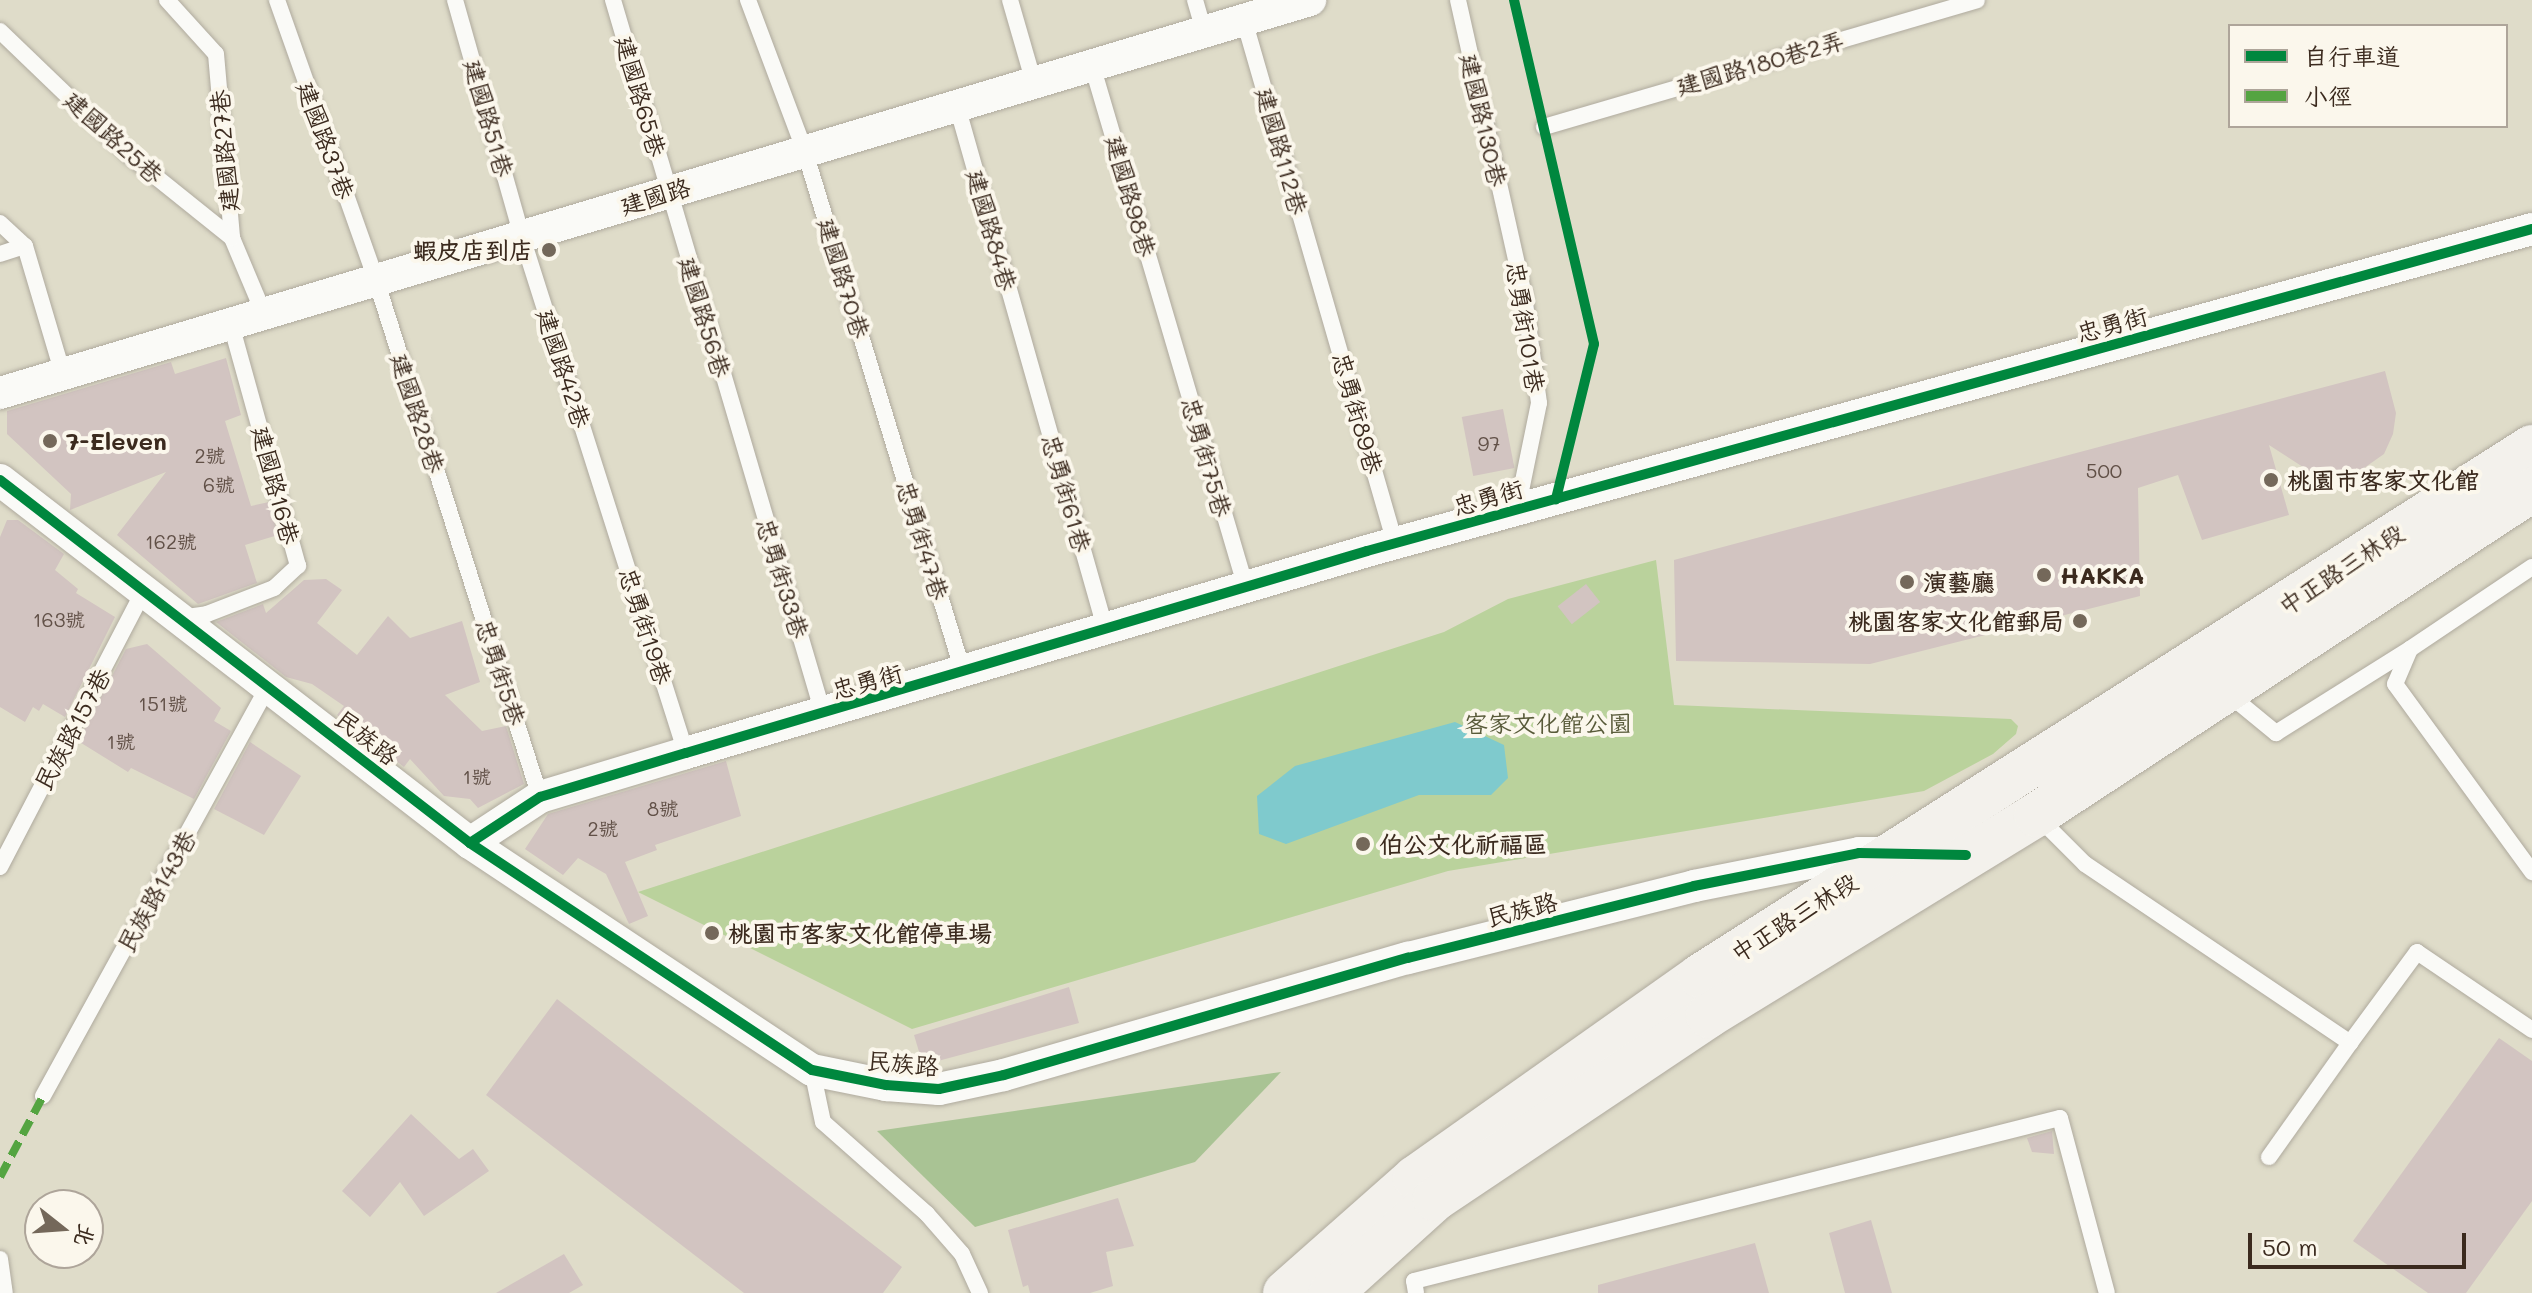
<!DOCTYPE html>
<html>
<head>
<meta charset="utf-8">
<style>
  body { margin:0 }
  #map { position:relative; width:2532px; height:1293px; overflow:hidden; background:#dfdcc9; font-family:Mali,"LXGW WenKai TC",sans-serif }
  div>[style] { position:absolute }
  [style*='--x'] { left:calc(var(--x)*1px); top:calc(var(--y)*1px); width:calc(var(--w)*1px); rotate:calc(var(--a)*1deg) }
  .green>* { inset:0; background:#bad29c }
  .forest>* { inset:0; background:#a9c394 }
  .water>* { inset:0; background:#7fcacd }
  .building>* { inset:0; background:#d2c4c1; transform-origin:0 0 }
  .roads { filter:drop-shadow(0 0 2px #afaa9e) drop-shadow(0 0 2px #afaa9e) }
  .service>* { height:16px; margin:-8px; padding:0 8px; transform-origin:8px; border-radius:8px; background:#fafaf7 }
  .minor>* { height:32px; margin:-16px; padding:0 16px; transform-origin:16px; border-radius:16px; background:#fafaf7 }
  .secondary>* { height:44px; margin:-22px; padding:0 22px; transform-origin:22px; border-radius:22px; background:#f3f1ec }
  .quiet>* { height:8px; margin-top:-4px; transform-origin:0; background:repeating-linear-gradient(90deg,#54a441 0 16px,transparent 0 24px) }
  .cycleway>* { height:10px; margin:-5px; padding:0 5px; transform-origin:5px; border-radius:5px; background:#00873e }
  .dots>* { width:22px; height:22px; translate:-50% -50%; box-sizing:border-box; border:4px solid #fbf7ec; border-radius:50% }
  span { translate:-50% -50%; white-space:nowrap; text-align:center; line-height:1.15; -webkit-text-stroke:8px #fbf7ec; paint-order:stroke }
  .number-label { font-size:20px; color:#615047 }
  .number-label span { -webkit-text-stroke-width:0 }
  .street-label { font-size:24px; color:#3b2a1e }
  .poi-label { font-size:24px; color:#3b2a1e; font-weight:700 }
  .right { translate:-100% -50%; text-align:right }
  .left { translate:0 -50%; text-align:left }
  .park-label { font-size:24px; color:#585a39 }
  .legend { position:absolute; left:2228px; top:24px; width:280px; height:104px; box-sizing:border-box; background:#fbf7ec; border:2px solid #aea59a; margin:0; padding:10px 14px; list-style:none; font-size:24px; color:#3b2a1e }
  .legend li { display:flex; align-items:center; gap:16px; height:40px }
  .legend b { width:40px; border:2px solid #aea59a }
  .north { position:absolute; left:24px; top:1189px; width:80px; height:80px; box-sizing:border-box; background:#fbf7ec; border:2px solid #aea59a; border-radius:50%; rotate:107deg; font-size:22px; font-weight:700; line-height:32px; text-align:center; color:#3b2a1e }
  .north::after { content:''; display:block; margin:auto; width:28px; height:36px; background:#74685a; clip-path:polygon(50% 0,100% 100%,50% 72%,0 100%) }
  .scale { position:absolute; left:2248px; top:1233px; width:218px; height:36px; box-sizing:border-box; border:4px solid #3b2a1e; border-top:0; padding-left:10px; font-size:24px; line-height:28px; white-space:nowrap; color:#3b2a1e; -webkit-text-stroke:6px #fbf7ec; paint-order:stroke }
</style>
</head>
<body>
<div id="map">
  <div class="green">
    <div style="clip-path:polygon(1656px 560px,1674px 705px,2011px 719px,2018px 726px,2016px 734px,1993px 754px,1924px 791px,1448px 871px,912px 1029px,638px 892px,1444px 632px,1508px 599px)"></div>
  </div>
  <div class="forest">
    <div style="clip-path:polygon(1281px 1072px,1195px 1162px,975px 1227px,877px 1131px)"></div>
  </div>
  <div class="water">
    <div style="clip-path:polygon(1455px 722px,1504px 745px,1508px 778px,1491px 795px,1419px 795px,1286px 844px,1259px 834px,1257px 796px,1295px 766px)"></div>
  </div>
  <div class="building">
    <div style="clip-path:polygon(226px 358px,241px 415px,225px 421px,251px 506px,269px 502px,278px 535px,245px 545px,257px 583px,198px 604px,117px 535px,166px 472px,70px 510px,71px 494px,7px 434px,7px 411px,171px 362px,175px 374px)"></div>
    <div style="clip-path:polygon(2385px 371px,2396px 413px,2393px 434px,2384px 454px,2354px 475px,2320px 478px,2269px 445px,2289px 515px,2202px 540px,2178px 475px,2138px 488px,2140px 596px,1870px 664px,1676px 661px,1674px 560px)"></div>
    <div style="left:1503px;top:409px;width:60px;height:42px;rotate:79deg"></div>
    <div style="clip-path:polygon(7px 520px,18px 520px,64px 554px,55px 570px,78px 589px,76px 593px,115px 617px,65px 717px,43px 704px,39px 711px,33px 707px,25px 722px,0 707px,0 537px)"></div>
    <div style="clip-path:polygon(326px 579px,342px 590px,317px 623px,357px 655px,388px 616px,410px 638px,462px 621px,480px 682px,445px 695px,482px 731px,506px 726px,524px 784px,478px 808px,470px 799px,444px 796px,410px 759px,404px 767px,337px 715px,344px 706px,312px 684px,286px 677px,216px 622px,263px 604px,266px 613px,304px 580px)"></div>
    <div style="left:1586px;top:584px;width:23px;height:36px;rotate:52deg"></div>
    <div style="clip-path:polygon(147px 644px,221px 708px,214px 721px,231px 731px,194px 799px,131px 768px,128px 772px,78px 741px,126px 649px)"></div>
    <div style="clip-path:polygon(250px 742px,301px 776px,264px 835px,214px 809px)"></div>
    <div style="clip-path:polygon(726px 761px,741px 816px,655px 845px,657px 850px,625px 862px,648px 916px,629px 924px,606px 874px,578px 858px,563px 875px,525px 849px,548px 814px)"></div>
    <div style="clip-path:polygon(1069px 987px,1079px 1023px,923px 1065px,914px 1035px)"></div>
    <div style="clip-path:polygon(557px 999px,902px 1267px,883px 1293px,744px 1293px,486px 1095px)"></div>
    <div style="clip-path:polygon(2499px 1038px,2532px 1061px,2532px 1201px,2466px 1293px,2428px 1293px,2353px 1241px)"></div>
    <div style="clip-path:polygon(411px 1114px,459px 1159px,473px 1149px,489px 1171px,424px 1216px,400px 1182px,370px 1217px,342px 1191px)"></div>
    <div style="clip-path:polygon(2052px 1131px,2054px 1154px,2032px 1152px,2027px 1138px)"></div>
    <div style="clip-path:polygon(1118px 1198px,1134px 1246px,1106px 1252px,1113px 1286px,1090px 1293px,1030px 1293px,1028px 1285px,1023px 1287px,1008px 1230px)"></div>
    <div style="clip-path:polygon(1871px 1220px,1892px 1293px,1845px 1293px,1829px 1233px)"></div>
    <div style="clip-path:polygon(1755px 1243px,1769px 1293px,1598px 1293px,1598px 1285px)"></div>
    <div style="clip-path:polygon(564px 1254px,583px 1285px,569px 1293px,496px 1293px)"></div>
  </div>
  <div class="roads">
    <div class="service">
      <div style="--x:167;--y:0;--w:73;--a:47.8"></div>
      <div style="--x:216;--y:54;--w:185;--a:85"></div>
      <div style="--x:232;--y:238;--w:82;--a:67.2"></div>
      <div style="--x:277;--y:0;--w:297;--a:70.5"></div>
      <div style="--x:376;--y:280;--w:542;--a:72.4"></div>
      <div style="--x:455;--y:0;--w:246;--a:74.2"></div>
      <div style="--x:522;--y:237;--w:541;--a:72.37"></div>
      <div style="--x:613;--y:0;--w:743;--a:73.59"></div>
      <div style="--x:748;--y:0;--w:162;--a:69.4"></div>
      <div style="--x:805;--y:152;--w:547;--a:73.09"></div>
      <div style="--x:1010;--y:0;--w:86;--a:73.9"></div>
      <div style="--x:1195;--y:0;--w:33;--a:74"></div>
      <div style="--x:1458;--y:0;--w:303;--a:77.4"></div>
      <div style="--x:1524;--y:296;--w:108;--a:82"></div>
      <div style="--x:1539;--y:403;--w:109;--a:101.6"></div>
      <div style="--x:1244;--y:20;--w:544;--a:73.9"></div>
      <div style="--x:0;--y:31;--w:180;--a:43.9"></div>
      <div style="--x:130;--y:156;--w:131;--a:38.8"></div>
      <div style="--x:1092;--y:65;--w:545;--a:73.59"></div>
      <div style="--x:957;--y:106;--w:546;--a:74.16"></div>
      <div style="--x:1544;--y:127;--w:451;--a:-16.3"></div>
      <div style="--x:0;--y:223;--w:34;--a:43"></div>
      <div style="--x:25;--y:246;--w:134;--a:73.5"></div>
      <div style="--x:0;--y:254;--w:26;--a:-18"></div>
      <div style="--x:2532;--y:567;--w:147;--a:146.1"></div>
      <div style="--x:2410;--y:649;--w:38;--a:113"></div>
      <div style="--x:2395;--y:684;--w:233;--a:53.9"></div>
      <div style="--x:180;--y:618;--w:27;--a:-8"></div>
      <div style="--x:207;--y:614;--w:72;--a:-21.2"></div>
      <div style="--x:274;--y:588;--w:33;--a:-43"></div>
      <div style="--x:298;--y:566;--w:251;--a:-105.5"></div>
      <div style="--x:2226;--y:692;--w:65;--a:39.4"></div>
      <div style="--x:2276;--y:733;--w:158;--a:-32.1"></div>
      <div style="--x:2038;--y:817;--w:66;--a:45"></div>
      <div style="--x:2085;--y:864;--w:320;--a:34"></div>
      <div style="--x:2350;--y:1043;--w:113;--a:-53.6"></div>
      <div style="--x:2417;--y:952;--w:139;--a:34.1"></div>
      <div style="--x:0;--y:867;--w:312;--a:-62.5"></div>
      <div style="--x:812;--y:1070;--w:53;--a:78.1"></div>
      <div style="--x:823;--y:1122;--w:139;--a:41.5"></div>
      <div style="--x:927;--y:1214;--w:53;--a:48.8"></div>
      <div style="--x:962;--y:1254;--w:43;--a:65.2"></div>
      <div style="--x:43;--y:1096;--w:469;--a:-61.2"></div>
      <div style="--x:2269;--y:1157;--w:140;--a:-54.6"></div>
      <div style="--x:0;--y:1259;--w:34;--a:82"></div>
      <div style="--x:1416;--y:1293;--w:12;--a:-99"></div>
      <div style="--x:1414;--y:1281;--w:666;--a:-14.16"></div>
      <div style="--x:2060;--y:1118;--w:181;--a:75"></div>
    </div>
    <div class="minor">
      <div style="--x:0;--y:393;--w:1368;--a:-16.7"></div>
      <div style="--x:0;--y:480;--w:594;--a:37.68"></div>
      <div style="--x:470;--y:843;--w:410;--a:33.6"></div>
      <div style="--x:812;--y:1070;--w:76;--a:11.5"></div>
      <div style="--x:886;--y:1085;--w:53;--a:4.3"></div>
      <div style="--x:939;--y:1089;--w:66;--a:-12.2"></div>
      <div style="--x:1004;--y:1075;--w:421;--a:-16.2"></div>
      <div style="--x:1408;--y:958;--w:295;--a:-14.1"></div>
      <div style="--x:1694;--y:886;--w:168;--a:-11.3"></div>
      <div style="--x:1859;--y:853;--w:32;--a:0"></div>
      <div style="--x:470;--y:843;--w:84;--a:-33.3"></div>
      <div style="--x:540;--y:797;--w:152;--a:-16.8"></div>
      <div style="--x:686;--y:753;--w:710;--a:-16.52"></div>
      <div style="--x:1367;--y:551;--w:1209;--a:-15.45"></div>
    </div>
    <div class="secondary">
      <div style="--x:1285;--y:1293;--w:174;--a:-41.5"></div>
      <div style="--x:1415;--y:1178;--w:349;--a:-35.3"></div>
      <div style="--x:1700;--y:976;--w:986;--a:-32.45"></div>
      <div style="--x:1331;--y:1293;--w:140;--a:-42.1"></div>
      <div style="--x:1435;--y:1199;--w:329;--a:-33.8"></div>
      <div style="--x:1708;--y:1016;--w:385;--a:-31.5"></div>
      <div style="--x:2036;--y:815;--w:593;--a:-33.23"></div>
    </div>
  </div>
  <div class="quiet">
    <div style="--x:0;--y:1177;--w:92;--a:-62"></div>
  </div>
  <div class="cycleway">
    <div style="--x:1514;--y:0;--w:353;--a:76.9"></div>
    <div style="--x:1594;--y:344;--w:160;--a:103.8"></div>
    <div style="--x:0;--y:480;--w:594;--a:37.68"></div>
    <div style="--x:470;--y:843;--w:410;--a:33.6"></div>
    <div style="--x:812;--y:1070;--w:76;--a:11.5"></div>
    <div style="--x:886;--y:1085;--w:53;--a:4.3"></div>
    <div style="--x:939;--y:1089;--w:66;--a:-12.2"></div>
    <div style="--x:1004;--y:1075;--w:421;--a:-16.2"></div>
    <div style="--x:1408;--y:958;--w:295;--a:-14.1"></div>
    <div style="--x:1694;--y:886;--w:168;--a:-11.3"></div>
    <div style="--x:1859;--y:853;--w:107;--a:1.1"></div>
    <div style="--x:470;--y:843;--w:84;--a:-33.3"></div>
    <div style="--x:540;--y:797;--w:152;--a:-16.8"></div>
    <div style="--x:686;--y:753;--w:710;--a:-16.52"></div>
    <div style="--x:1367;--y:551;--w:1209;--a:-15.45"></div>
  </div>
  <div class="dots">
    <div style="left:549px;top:250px;background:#74685a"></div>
    <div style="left:50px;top:441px;background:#74685a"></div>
    <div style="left:2271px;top:480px;background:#74685a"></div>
    <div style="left:2044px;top:575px;background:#74685a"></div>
    <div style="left:1907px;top:582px;background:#74685a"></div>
    <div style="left:2080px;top:621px;background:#74685a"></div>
    <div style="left:1363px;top:844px;background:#74685a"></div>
    <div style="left:712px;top:933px;background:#74685a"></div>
  </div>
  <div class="number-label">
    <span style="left:1489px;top:443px">97</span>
    <span style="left:210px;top:455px">2號</span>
    <span style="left:2104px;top:470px">500</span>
    <span style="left:219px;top:484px">6號</span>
    <span style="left:171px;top:541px">162號</span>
    <span style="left:59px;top:619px">163號</span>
    <span style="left:163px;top:703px">151號</span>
    <span style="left:121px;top:741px">1號</span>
    <span style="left:477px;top:776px">1號</span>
    <span style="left:663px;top:808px">8號</span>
    <span style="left:603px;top:828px">2號</span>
  </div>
  <div class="street-label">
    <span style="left:1760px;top:63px;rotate:-16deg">建國路180巷2弄</span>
    <span style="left:641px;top:96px;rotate:74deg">建國路65巷</span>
    <span style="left:489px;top:118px;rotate:74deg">建國路51巷</span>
    <span style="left:1484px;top:120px;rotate:77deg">建國路130巷</span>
    <span style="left:114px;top:137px;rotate:42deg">建國路25巷</span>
    <span style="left:326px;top:140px;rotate:70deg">建國路37巷</span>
    <span style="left:224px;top:151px;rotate:-95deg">建國路27巷</span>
    <span style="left:1282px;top:151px;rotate:74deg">建國路112巷</span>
    <span style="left:655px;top:196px;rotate:-17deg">建國路</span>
    <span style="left:1131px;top:196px;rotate:74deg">建國路98巷</span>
    <span style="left:992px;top:230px;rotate:74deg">建國路84巷</span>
    <span style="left:844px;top:278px;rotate:73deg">建國路70巷</span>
    <span style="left:705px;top:317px;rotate:73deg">建國路56巷</span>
    <span style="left:2112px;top:324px;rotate:-15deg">忠勇街</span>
    <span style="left:1526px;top:327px;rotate:81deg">忠勇街101巷</span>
    <span style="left:564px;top:368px;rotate:72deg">建國路42巷</span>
    <span style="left:418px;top:413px;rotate:72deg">建國路28巷</span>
    <span style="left:1358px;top:413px;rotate:74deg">忠勇街89巷</span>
    <span style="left:1207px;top:457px;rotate:74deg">忠勇街75巷</span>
    <span style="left:276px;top:485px;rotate:75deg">建國路16巷</span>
    <span style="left:1067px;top:493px;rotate:74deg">忠勇街61巷</span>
    <span style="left:1488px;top:497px;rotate:-16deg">忠勇街</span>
    <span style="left:923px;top:540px;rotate:73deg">忠勇街47巷</span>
    <span style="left:2341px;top:569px;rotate:-33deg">中正路三林段</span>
    <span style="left:783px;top:578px;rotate:73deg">忠勇街33巷</span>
    <span style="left:646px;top:626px;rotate:72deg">忠勇街19巷</span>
    <span style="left:501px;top:672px;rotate:72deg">忠勇街5巷</span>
    <span style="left:867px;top:681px;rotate:-15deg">忠勇街</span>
    <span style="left:72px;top:729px;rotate:-62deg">民族路157巷</span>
    <span style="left:367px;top:737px;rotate:38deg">民族路</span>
    <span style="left:156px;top:891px;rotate:-61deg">民族路143巷</span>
    <span style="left:1522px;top:909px;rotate:-14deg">民族路</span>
    <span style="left:1794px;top:917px;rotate:-32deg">中正路三林段</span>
    <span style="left:903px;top:1063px;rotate:5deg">民族路</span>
  </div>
  <div class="poi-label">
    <span class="right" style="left:533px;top:250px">蝦皮店到店</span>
    <span class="left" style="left:66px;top:441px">7-Eleven</span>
    <span class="left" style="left:2287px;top:480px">桃園市客家文化館</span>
    <span class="left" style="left:2060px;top:575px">HAKKA</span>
    <span class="left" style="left:1923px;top:582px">演藝廳</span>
    <span class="right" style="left:2064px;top:621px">桃園客家文化館郵局</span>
    <span class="left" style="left:1379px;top:844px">伯公文化祈福區</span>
    <span class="left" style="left:728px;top:933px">桃園市客家文化館停車場</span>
  </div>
  <div class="park-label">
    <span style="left:1548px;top:723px">客家文化館公園</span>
  </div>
  <ul class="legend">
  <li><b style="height:10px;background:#00873e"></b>自行車道</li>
  <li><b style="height:10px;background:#54a441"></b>小徑</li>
  </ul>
  <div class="north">北</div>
  <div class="scale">50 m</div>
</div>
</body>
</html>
